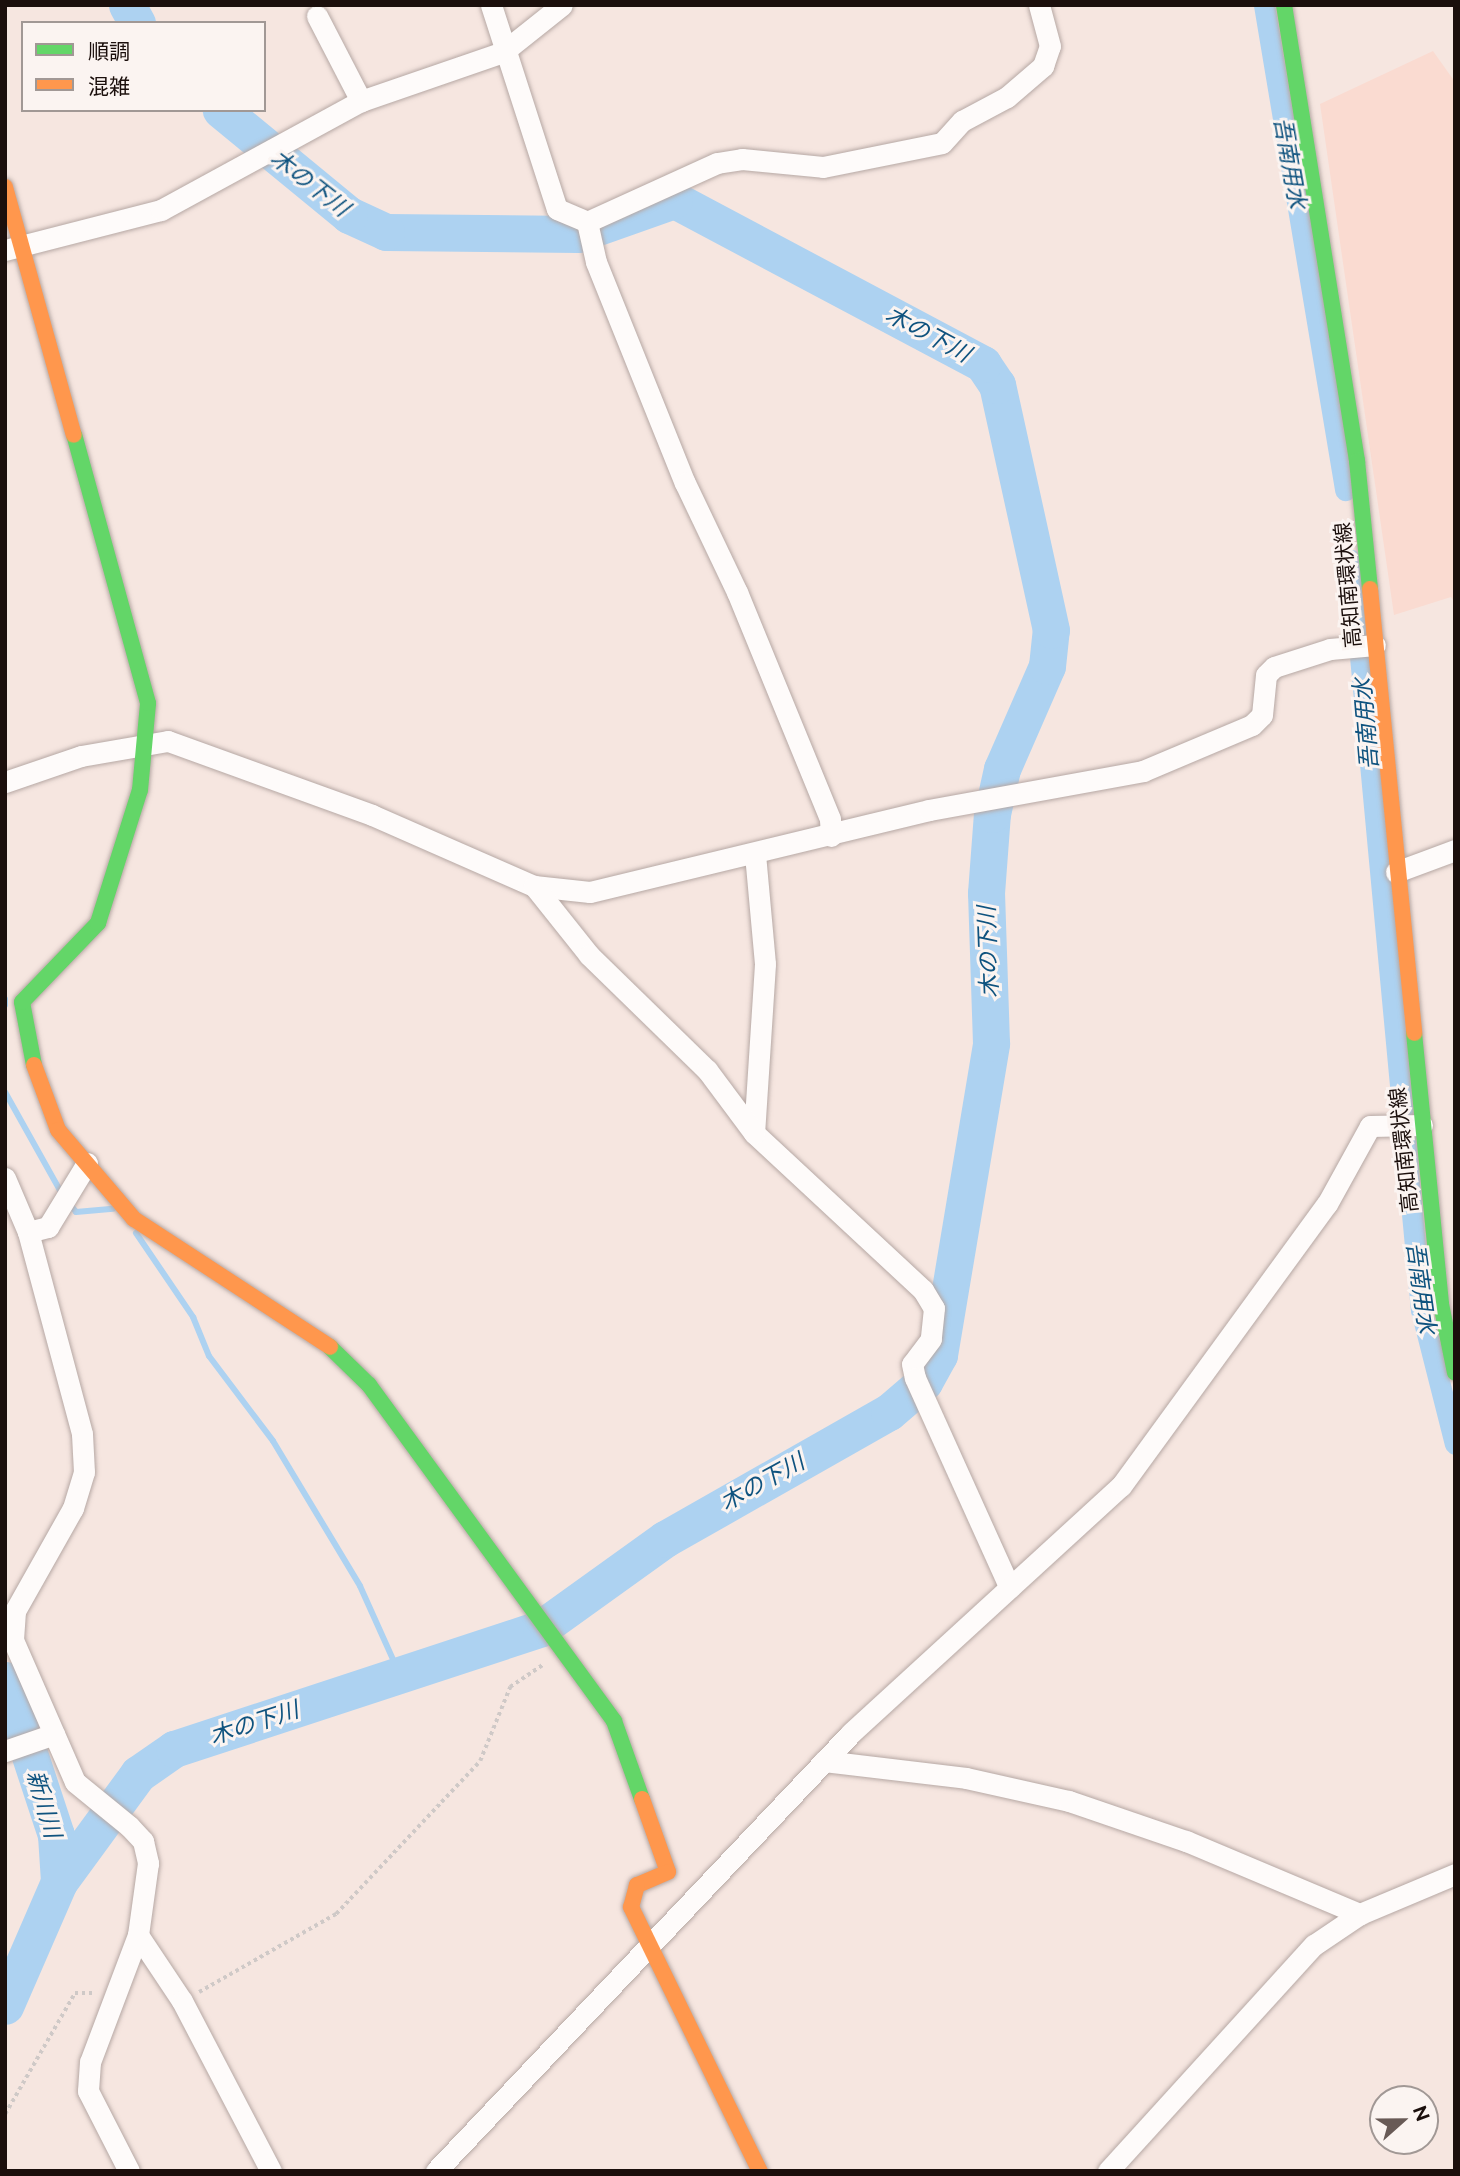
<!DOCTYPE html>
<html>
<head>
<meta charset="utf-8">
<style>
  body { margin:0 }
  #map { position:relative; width:1460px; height:2176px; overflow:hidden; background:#f6e6e0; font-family:Raleway,"Noto Sans JP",sans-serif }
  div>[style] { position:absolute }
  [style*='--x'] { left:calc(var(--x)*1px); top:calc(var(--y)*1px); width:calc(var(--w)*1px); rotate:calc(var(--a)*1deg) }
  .built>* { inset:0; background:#fadbd1 }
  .stream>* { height:6px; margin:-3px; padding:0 3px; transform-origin:3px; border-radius:3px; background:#add2f1 }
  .canal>* { height:21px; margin:-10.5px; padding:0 10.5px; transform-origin:10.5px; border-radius:10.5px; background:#add2f1 }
  .river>* { height:37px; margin:-18.5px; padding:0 18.5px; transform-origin:18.5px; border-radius:18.5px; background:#add2f1 }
  .path>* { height:3.5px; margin-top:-1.75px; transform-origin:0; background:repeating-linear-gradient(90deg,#cfc9c7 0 3.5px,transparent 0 7px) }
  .roads { filter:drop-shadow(0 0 2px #b6a8a4) drop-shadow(0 0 2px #b6a8a4) }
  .street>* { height:21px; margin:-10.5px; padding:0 10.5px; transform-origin:10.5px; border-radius:10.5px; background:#fefbfa }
  .fast>* { height:16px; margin:-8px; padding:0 8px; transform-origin:8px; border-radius:8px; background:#63d668 }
  .slow>* { height:16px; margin:-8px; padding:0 8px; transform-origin:8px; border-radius:8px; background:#ff974d }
  span { translate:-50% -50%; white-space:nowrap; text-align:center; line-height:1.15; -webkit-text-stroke:6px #fbf4f1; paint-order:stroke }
  .street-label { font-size:21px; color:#1b0f0c }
  .water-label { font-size:23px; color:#0f537f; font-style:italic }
  .frame { position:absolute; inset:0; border:7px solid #1b0f0c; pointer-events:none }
  .legend { position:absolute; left:21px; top:21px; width:245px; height:91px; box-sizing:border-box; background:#fbf4f1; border:2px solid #a19895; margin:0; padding:9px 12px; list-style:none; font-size:21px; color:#1b0f0c }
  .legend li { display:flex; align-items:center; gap:14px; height:35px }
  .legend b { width:35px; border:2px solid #a19895 }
  .north { position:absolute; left:1369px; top:2085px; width:70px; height:70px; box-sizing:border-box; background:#fbf4f1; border:2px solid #a19895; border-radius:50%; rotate:69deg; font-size:19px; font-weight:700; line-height:28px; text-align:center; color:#1b0f0c }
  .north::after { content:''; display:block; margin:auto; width:24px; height:32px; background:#685a56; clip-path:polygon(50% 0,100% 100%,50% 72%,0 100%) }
</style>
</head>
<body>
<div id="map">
  <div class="built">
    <div style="clip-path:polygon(1433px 51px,1455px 82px,1455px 603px,1451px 597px,1394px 615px,1320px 104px)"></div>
  </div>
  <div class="stream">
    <div style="--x:5;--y:999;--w:6;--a:90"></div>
    <div style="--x:5;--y:1092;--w:117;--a:60.8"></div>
    <div style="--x:69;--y:1203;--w:11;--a:52"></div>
    <div style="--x:76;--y:1212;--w:37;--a:-5"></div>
    <div style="--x:136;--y:1233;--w:102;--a:55.8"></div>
    <div style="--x:193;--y:1317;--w:42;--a:67.7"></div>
    <div style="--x:209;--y:1356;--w:106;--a:53"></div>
    <div style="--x:273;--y:1441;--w:169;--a:59"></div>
    <div style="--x:360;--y:1586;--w:98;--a:65.8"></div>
  </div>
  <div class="canal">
    <div style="--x:1264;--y:5;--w:492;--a:80.5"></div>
    <div style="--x:1351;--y:560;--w:753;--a:84.67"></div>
    <div style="--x:1421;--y:1310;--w:138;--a:75.8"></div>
  </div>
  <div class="river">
    <div style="--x:127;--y:5;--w:21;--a:61"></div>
    <div style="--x:5;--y:1680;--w:163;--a:71.8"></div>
    <div style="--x:56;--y:1835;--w:47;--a:86.3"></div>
    <div style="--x:59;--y:1882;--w:135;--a:113.5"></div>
    <div style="--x:59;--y:1882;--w:134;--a:-53.8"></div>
    <div style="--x:138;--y:1774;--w:44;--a:-34.8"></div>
    <div style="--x:174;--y:1749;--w:386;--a:-18.2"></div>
    <div style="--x:541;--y:1628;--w:153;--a:-35.7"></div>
    <div style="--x:665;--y:1539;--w:257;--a:-29.6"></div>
    <div style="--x:889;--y:1412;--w:46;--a:-40.6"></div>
    <div style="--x:924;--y:1382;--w:31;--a:-61"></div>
    <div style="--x:939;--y:1355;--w:316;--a:-80.5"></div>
    <div style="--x:991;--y:1043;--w:150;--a:-91.9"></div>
    <div style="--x:986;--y:893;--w:79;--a:-85.7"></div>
    <div style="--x:992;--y:814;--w:46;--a:-77.5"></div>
    <div style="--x:1002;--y:769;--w:112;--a:-66.4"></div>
    <div style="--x:1047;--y:666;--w:36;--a:-84"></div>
    <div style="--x:1051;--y:630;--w:251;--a:-102.4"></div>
    <div style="--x:997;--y:385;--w:25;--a:-124"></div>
    <div style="--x:983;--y:364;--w:350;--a:-152"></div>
    <div style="--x:674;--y:200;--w:102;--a:160.5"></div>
    <div style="--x:578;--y:234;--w:192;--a:-179.4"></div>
    <div style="--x:386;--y:232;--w:41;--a:-155.3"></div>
    <div style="--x:349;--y:215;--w:166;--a:-140.6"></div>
  </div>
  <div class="path">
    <div style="--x:199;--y:1992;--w:158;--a:-29.7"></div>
    <div style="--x:336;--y:1914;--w:210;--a:-46.7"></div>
    <div style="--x:480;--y:1761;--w:80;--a:-67.9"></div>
    <div style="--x:510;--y:1687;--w:41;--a:-34.1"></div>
    <div style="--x:5;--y:2114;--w:140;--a:-60"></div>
    <div style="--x:75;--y:1993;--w:19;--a:0"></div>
  </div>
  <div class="roads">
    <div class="street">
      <div style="--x:491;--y:5;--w:214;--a:72.1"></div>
      <div style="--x:557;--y:209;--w:33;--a:23"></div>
      <div style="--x:587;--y:222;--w:143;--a:-24.4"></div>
      <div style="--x:717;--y:163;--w:25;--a:-9"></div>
      <div style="--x:742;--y:159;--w:81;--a:5.6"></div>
      <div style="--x:823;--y:167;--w:121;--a:-11.4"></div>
      <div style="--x:942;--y:143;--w:30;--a:-48"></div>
      <div style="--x:962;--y:121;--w:51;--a:-28.1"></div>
      <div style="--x:1007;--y:97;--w:48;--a:-40.7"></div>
      <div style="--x:1043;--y:66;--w:21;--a:-71"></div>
      <div style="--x:1050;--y:46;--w:42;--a:-105"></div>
      <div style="--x:317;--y:16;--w:96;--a:62.6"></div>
      <div style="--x:587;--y:222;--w:41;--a:77.3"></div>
      <div style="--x:596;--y:262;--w:238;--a:68.1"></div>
      <div style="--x:685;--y:483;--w:121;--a:64.5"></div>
      <div style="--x:737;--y:592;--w:245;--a:67.7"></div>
      <div style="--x:830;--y:819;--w:17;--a:87"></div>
      <div style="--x:5;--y:250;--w:161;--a:-14.4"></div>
      <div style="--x:161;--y:210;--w:228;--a:-28.6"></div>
      <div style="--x:361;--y:101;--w:150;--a:-19"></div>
      <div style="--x:503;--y:52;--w:75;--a:-38.5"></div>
      <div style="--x:5;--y:782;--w:80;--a:-18.9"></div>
      <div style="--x:81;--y:756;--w:88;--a:-9.8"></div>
      <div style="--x:168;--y:741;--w:217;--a:19.9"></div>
      <div style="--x:372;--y:815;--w:177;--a:23.7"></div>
      <div style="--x:534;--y:886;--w:56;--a:6.1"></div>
      <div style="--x:590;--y:892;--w:349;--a:-13.6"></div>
      <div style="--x:929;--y:810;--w:218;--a:-10.3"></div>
      <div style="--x:1143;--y:771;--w:118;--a:-22.9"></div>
      <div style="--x:1252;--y:725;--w:14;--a:-45"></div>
      <div style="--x:1262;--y:715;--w:40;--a:-84.3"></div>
      <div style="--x:1266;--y:675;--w:11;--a:-45"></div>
      <div style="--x:1274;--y:667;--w:59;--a:-17.8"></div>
      <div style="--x:1330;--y:649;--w:45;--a:-5.1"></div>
      <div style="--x:755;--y:854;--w:110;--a:84.8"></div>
      <div style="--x:765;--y:964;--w:169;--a:93.7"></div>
      <div style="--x:754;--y:1133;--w:231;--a:42.9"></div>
      <div style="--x:923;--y:1290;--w:21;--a:59"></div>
      <div style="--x:934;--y:1308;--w:31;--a:96"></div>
      <div style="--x:931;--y:1339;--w:31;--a:127"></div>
      <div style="--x:912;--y:1364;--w:14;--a:78"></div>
      <div style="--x:915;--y:1378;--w:230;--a:65.7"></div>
      <div style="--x:1396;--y:872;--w:63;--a:-20.4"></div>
      <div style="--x:534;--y:886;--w:88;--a:51.4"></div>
      <div style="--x:589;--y:955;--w:165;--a:44.3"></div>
      <div style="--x:707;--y:1070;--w:79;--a:53.3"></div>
      <div style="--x:5;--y:1178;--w:59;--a:66.9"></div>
      <div style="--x:28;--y:1232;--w:209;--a:75"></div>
      <div style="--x:82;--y:1434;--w:38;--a:87"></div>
      <div style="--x:84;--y:1472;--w:38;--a:107"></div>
      <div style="--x:73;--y:1508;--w:118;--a:119.4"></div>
      <div style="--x:15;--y:1611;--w:29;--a:94"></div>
      <div style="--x:13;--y:1640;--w:155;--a:66.4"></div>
      <div style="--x:75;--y:1782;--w:70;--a:39.2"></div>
      <div style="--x:129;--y:1826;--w:21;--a:47"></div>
      <div style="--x:143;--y:1841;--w:23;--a:77"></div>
      <div style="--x:148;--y:1863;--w:73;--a:97.9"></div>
      <div style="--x:138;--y:1935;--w:136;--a:110.7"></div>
      <div style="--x:90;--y:2062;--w:29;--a:94"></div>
      <div style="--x:88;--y:2091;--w:90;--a:62.9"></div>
      <div style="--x:28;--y:1232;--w:21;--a:-14"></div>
      <div style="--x:48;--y:1227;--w:75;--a:-58.6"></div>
      <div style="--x:5;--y:1751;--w:52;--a:-19.1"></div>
      <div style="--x:824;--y:1761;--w:143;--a:6.8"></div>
      <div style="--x:966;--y:1778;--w:106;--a:12.6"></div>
      <div style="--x:1069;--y:1801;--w:124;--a:18.9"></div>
      <div style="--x:1186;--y:1841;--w:189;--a:22.8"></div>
      <div style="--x:138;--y:1935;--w:79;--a:56.3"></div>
      <div style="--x:182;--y:2001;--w:192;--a:62.4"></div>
      <div style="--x:436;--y:2171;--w:603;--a:-46.54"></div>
      <div style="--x:851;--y:1733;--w:366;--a:-42.5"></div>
      <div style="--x:1121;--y:1486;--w:349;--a:-53.9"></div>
      <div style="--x:1327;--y:1204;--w:89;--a:-61.1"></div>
      <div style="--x:1370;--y:1126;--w:52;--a:-1.1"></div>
      <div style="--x:1108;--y:2171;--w:306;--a:-47.7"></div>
      <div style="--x:1314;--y:1945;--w:55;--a:-34"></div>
      <div style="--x:1360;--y:1914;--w:103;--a:-22.8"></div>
    </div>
    <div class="fast">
      <div style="--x:1284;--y:5;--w:462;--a:80.9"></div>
      <div style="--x:1357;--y:461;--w:129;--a:84.2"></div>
      <div style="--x:1414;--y:1033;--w:272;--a:84.3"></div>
      <div style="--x:1441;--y:1304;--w:70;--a:78.5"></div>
      <div style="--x:34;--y:1065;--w:64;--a:-100.8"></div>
      <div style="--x:22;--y:1002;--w:110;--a:-46.1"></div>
      <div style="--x:98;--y:923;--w:139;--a:-72.5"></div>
      <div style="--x:140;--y:790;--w:87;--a:-84.7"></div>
      <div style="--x:148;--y:703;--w:278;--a:-105.4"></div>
      <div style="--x:330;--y:1347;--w:54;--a:44.3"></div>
      <div style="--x:369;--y:1385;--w:416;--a:53.9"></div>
      <div style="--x:614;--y:1721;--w:83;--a:70.3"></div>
    </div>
    <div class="slow">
      <div style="--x:5;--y:187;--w:257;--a:74.5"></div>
      <div style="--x:1370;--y:589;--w:446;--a:84.3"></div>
      <div style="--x:34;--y:1065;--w:69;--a:69.7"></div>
      <div style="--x:58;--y:1130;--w:117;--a:49.5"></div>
      <div style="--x:134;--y:1219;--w:234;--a:33.1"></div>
      <div style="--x:642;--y:1799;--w:77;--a:70.4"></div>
      <div style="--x:668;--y:1872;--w:34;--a:157"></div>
      <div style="--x:637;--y:1885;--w:23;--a:105"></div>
      <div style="--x:631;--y:1907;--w:294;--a:64"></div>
    </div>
  </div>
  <div class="street-label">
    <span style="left:1348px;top:585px;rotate:-95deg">高知南環状線</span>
    <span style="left:1404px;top:1150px;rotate:-96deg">高知南環状線</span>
  </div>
  <div class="water-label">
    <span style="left:1290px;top:163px;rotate:80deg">吾南用水</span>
    <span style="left:310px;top:183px;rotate:38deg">木の下川</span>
    <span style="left:928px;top:334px;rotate:28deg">木の下川</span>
    <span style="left:1366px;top:724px;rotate:-95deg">吾南用水</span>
    <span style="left:988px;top:952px;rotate:-92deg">木の下川</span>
    <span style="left:1421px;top:1288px;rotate:82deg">吾南用水</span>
    <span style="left:762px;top:1482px;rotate:-29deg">木の下川</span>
    <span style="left:254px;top:1723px;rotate:-18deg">木の下川</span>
    <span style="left:44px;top:1804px;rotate:74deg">新川川</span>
  </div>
  <div class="frame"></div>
  <ul class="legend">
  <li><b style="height:9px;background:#63d668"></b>順調</li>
  <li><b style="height:9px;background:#ff974d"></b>混雑</li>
  </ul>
  <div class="north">N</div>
</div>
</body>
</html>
